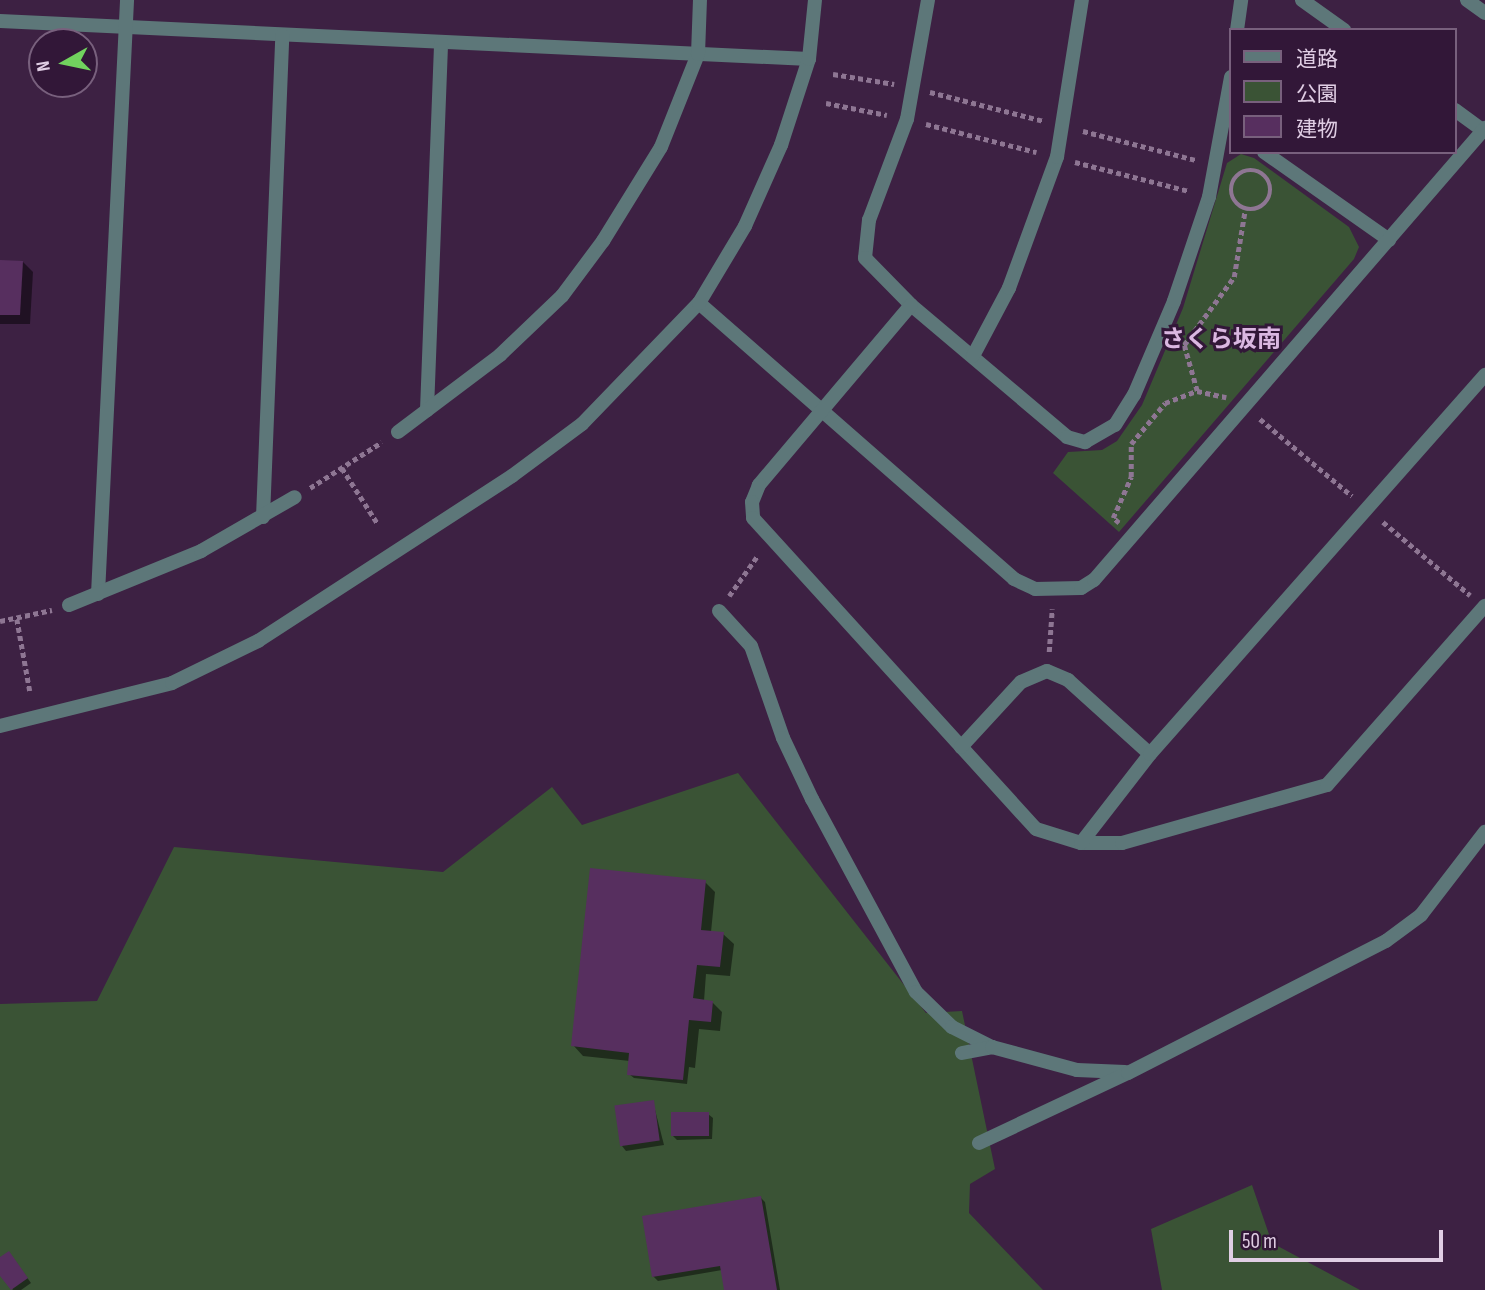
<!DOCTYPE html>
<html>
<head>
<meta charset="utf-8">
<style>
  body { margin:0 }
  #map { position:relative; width:1485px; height:1290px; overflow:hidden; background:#3d2143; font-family:"Sofia Sans Condensed","Noto Sans JP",sans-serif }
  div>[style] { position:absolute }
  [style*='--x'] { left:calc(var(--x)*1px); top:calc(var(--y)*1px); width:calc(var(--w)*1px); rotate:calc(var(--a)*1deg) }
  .green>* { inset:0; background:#3a5335 }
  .shadow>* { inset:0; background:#0007 }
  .building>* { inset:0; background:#572f5f; transform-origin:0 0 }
  .path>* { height:4.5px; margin-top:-2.25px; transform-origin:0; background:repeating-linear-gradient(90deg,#8e7693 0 5px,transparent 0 8.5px) }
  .path>.ring { margin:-2.25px; padding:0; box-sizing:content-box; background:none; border:4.5px solid #8e7693; border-radius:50% }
  .service>* { height:14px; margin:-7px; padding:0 7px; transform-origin:7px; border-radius:7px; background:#5d7779 }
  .minor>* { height:14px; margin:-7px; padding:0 7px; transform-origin:7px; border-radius:7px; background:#5d7779 }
  .tertiary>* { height:14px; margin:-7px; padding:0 7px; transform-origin:7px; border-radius:7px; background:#5d7779 }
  span { translate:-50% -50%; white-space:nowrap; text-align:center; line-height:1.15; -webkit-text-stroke:6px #321738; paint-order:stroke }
  .neighbourhood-label { font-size:24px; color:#dab7e1; font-weight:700 }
  .legend { position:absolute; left:1229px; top:28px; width:228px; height:126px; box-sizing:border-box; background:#321738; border:2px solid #78607d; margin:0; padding:9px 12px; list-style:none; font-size:21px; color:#e0cee4 }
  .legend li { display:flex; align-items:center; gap:14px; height:35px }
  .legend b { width:35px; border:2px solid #78607d }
  .north { position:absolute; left:28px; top:28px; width:70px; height:70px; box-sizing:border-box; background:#321738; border:2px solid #78607d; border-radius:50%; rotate:261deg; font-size:19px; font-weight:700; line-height:28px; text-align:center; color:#e0cee4 }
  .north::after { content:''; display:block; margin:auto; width:24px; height:32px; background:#71d25e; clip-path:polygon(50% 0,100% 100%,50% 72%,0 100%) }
  .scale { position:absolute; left:1229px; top:1230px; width:214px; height:32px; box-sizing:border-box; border:4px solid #e0cee4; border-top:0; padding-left:9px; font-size:21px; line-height:24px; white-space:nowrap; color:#e0cee4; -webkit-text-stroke:5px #321738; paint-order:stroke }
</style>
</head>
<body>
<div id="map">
  <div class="green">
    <div style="clip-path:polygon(1241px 154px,1254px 158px,1349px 227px,1359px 247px,1354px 259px,1119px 532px,1053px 473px,1068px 452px,1102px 450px,1117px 441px,1142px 405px,1183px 308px,1227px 163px)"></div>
    <div style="clip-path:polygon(738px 773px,926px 1013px,962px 1011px,995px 1169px,970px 1184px,969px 1213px,1043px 1290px,0 1290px,0 1004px,97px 1001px,174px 847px,443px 872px,552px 787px,582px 825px)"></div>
    <div style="clip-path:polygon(1252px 1185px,1272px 1243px,1360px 1290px,1162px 1290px,1151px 1229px)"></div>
  </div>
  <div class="shadow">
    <div style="clip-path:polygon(0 262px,23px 262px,33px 272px,30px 324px,0 324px)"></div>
    <div style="clip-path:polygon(705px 882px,715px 892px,711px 932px,723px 934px,734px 944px,730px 976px,706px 974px,704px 1001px,712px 1002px,722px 1012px,720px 1031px,699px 1029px,695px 1068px,689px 1067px,687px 1084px,634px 1078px,629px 1074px,630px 1061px,583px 1056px,573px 1045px)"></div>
    <div style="clip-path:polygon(653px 1102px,664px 1145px,626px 1151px,622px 1146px)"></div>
    <div style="clip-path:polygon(708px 1114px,713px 1118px,712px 1139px,677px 1140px,672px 1135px)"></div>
    <div style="clip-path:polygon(761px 1198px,765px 1202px,780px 1290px,725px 1290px,722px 1270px,658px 1281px,653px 1276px)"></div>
    <div style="clip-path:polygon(13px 1258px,31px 1283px,21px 1290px,13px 1290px,0 1273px,0 1259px)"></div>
  </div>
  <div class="building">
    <div style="clip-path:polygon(0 260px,23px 261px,20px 315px,0 315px)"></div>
    <div style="clip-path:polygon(590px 868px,706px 880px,701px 930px,724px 932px,720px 967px,697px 965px,693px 998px,713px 1001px,711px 1022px,689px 1020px,683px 1080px,627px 1075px,629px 1053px,571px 1046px)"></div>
    <div style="left:654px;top:1100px;width:41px;height:40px;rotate:82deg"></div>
    <div style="left:671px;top:1112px;width:38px;height:24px"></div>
    <div style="clip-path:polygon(761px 1196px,777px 1290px,724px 1290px,720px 1266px,652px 1277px,642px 1216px)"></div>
    <div style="clip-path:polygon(9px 1251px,28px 1278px,11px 1290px,0 1276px,0 1257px)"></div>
  </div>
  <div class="path">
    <div style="--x:833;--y:74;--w:62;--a:9.3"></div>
    <div style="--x:930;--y:92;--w:118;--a:14.3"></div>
    <div style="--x:826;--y:103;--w:62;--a:11.1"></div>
    <div style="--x:926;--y:124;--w:114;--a:14.3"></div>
    <div style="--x:1083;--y:131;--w:117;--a:14.4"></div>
    <div style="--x:1075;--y:162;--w:118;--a:14.3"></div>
    <div class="ring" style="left:1231px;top:170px;width:35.5px;height:35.5px"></div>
    <div style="--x:1197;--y:391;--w:48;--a:-105.8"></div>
    <div style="--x:1184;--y:345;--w:84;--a:-53.7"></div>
    <div style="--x:1234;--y:277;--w:68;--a:-80.7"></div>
    <div style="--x:1260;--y:419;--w:120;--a:39.9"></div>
    <div style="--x:1131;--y:444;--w:53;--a:-50.3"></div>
    <div style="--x:1165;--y:403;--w:34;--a:-21"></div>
    <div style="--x:1197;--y:391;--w:30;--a:12"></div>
    <div style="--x:342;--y:468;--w:67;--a:57.3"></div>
    <div style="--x:310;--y:488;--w:85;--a:-32.6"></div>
    <div style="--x:1383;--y:522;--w:114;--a:40"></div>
    <div style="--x:1119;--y:523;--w:8;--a:-140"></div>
    <div style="--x:1113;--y:518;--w:45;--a:-66.3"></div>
    <div style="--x:1131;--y:477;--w:33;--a:-90"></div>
    <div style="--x:729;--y:596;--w:50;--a:-54.7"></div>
    <div style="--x:17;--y:619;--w:73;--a:79.8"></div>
    <div style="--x:0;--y:621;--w:53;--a:-11.9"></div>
    <div style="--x:1049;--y:652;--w:43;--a:-86"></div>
  </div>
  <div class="service">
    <div style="--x:719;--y:611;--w:47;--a:47.6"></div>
    <div style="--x:751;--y:646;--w:97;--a:70.8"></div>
    <div style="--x:783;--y:738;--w:68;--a:64.6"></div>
    <div style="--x:812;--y:799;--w:219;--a:61.7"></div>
    <div style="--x:916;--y:992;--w:50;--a:44.2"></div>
    <div style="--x:952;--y:1027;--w:45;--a:26.6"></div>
    <div style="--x:962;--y:1053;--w:31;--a:-11"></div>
    <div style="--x:992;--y:1047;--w:88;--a:15.1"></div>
    <div style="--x:1077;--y:1070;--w:48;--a:2.4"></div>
    <div style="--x:979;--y:1143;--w:165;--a:-25.2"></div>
    <div style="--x:1128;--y:1073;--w:290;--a:-27.1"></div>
    <div style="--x:1386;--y:941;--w:44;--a:-36.6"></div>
    <div style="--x:1421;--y:915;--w:105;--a:-52.4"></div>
  </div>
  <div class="minor">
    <div style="--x:928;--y:0;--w:121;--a:100"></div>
    <div style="--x:907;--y:119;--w:108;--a:110.6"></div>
    <div style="--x:869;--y:220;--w:38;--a:96"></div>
    <div style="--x:865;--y:258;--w:66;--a:45.6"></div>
    <div style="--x:911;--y:305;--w:204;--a:40.2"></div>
    <div style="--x:1067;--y:437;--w:19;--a:16"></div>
    <div style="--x:1085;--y:442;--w:34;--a:-30"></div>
    <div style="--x:1115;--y:425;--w:36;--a:-58"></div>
    <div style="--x:1134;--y:395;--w:102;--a:-66.9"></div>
    <div style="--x:1174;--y:301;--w:110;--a:-71.4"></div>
    <div style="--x:1209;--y:197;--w:122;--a:-79.6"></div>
    <div style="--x:1302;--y:0;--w:52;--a:35.5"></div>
    <div style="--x:1467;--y:0;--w:22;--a:36"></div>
    <div style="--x:0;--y:21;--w:810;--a:2.69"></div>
    <div style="--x:1237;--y:30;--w:30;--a:-82"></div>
    <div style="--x:1455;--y:110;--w:37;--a:36"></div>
    <div style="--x:1264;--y:152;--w:153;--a:35.1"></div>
    <div style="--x:699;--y:303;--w:419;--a:41.2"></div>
    <div style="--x:1014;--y:579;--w:23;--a:25"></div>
    <div style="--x:1035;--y:589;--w:46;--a:-1.2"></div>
    <div style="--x:1081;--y:588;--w:15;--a:-32"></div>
    <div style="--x:1094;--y:580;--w:598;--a:-49.14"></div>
    <div style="--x:911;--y:305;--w:236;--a:130.2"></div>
    <div style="--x:759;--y:485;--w:18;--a:112"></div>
    <div style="--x:752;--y:502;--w:16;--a:86"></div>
    <div style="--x:753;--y:518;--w:420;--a:47.7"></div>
    <div style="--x:1036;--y:829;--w:47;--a:17.3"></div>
    <div style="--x:1081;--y:843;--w:41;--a:0"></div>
    <div style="--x:1122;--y:843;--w:213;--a:-15.8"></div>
    <div style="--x:1327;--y:785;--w:239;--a:-48.6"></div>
    <div style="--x:973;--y:356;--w:77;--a:-62.1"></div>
    <div style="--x:1009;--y:288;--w:140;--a:-69.9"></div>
    <div style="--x:1057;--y:157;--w:159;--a:-81"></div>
    <div style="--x:427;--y:410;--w:368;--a:-87.8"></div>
    <div style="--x:398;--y:432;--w:128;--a:-37"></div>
    <div style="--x:500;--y:355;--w:86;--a:-43.6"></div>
    <div style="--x:562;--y:296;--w:69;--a:-53.3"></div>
    <div style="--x:603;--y:241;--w:110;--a:-58.3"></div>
    <div style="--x:661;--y:147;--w:100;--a:-68.3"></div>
    <div style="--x:698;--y:54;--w:54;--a:-87.9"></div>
    <div style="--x:263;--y:517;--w:482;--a:-87.7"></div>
    <div style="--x:98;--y:594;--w:595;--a:-87.2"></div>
    <div style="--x:69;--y:605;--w:143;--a:-22.2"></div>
    <div style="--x:201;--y:551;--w:108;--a:-29.9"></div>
    <div style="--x:961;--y:747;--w:88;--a:-47.3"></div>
    <div style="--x:1021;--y:682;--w:28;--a:-23"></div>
    <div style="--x:1047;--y:671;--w:23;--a:23"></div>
    <div style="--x:1068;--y:680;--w:110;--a:42.1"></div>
    <div style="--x:1081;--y:843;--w:113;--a:-52.2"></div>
    <div style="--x:1150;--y:754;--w:506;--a:-48.53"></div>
  </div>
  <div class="tertiary">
    <div style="--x:0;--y:726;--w:177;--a:-14"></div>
    <div style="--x:172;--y:683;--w:96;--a:-26"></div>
    <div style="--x:258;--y:641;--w:303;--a:-33"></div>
    <div style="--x:512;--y:476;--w:87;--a:-36.6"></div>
    <div style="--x:582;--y:424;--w:168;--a:-46"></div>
    <div style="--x:699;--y:303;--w:90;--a:-59.1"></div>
    <div style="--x:745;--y:226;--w:89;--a:-66"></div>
    <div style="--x:781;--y:145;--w:90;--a:-72"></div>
    <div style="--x:809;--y:59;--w:59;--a:-84.2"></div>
  </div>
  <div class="neighbourhood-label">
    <span style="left:1221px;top:340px">さくら坂南</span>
  </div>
  <ul class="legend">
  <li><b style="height:9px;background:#5d7779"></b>道路</li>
  <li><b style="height:19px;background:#3a5335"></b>公園</li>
  <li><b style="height:19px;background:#572f5f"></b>建物</li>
  </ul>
  <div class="north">N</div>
  <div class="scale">50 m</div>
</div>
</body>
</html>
